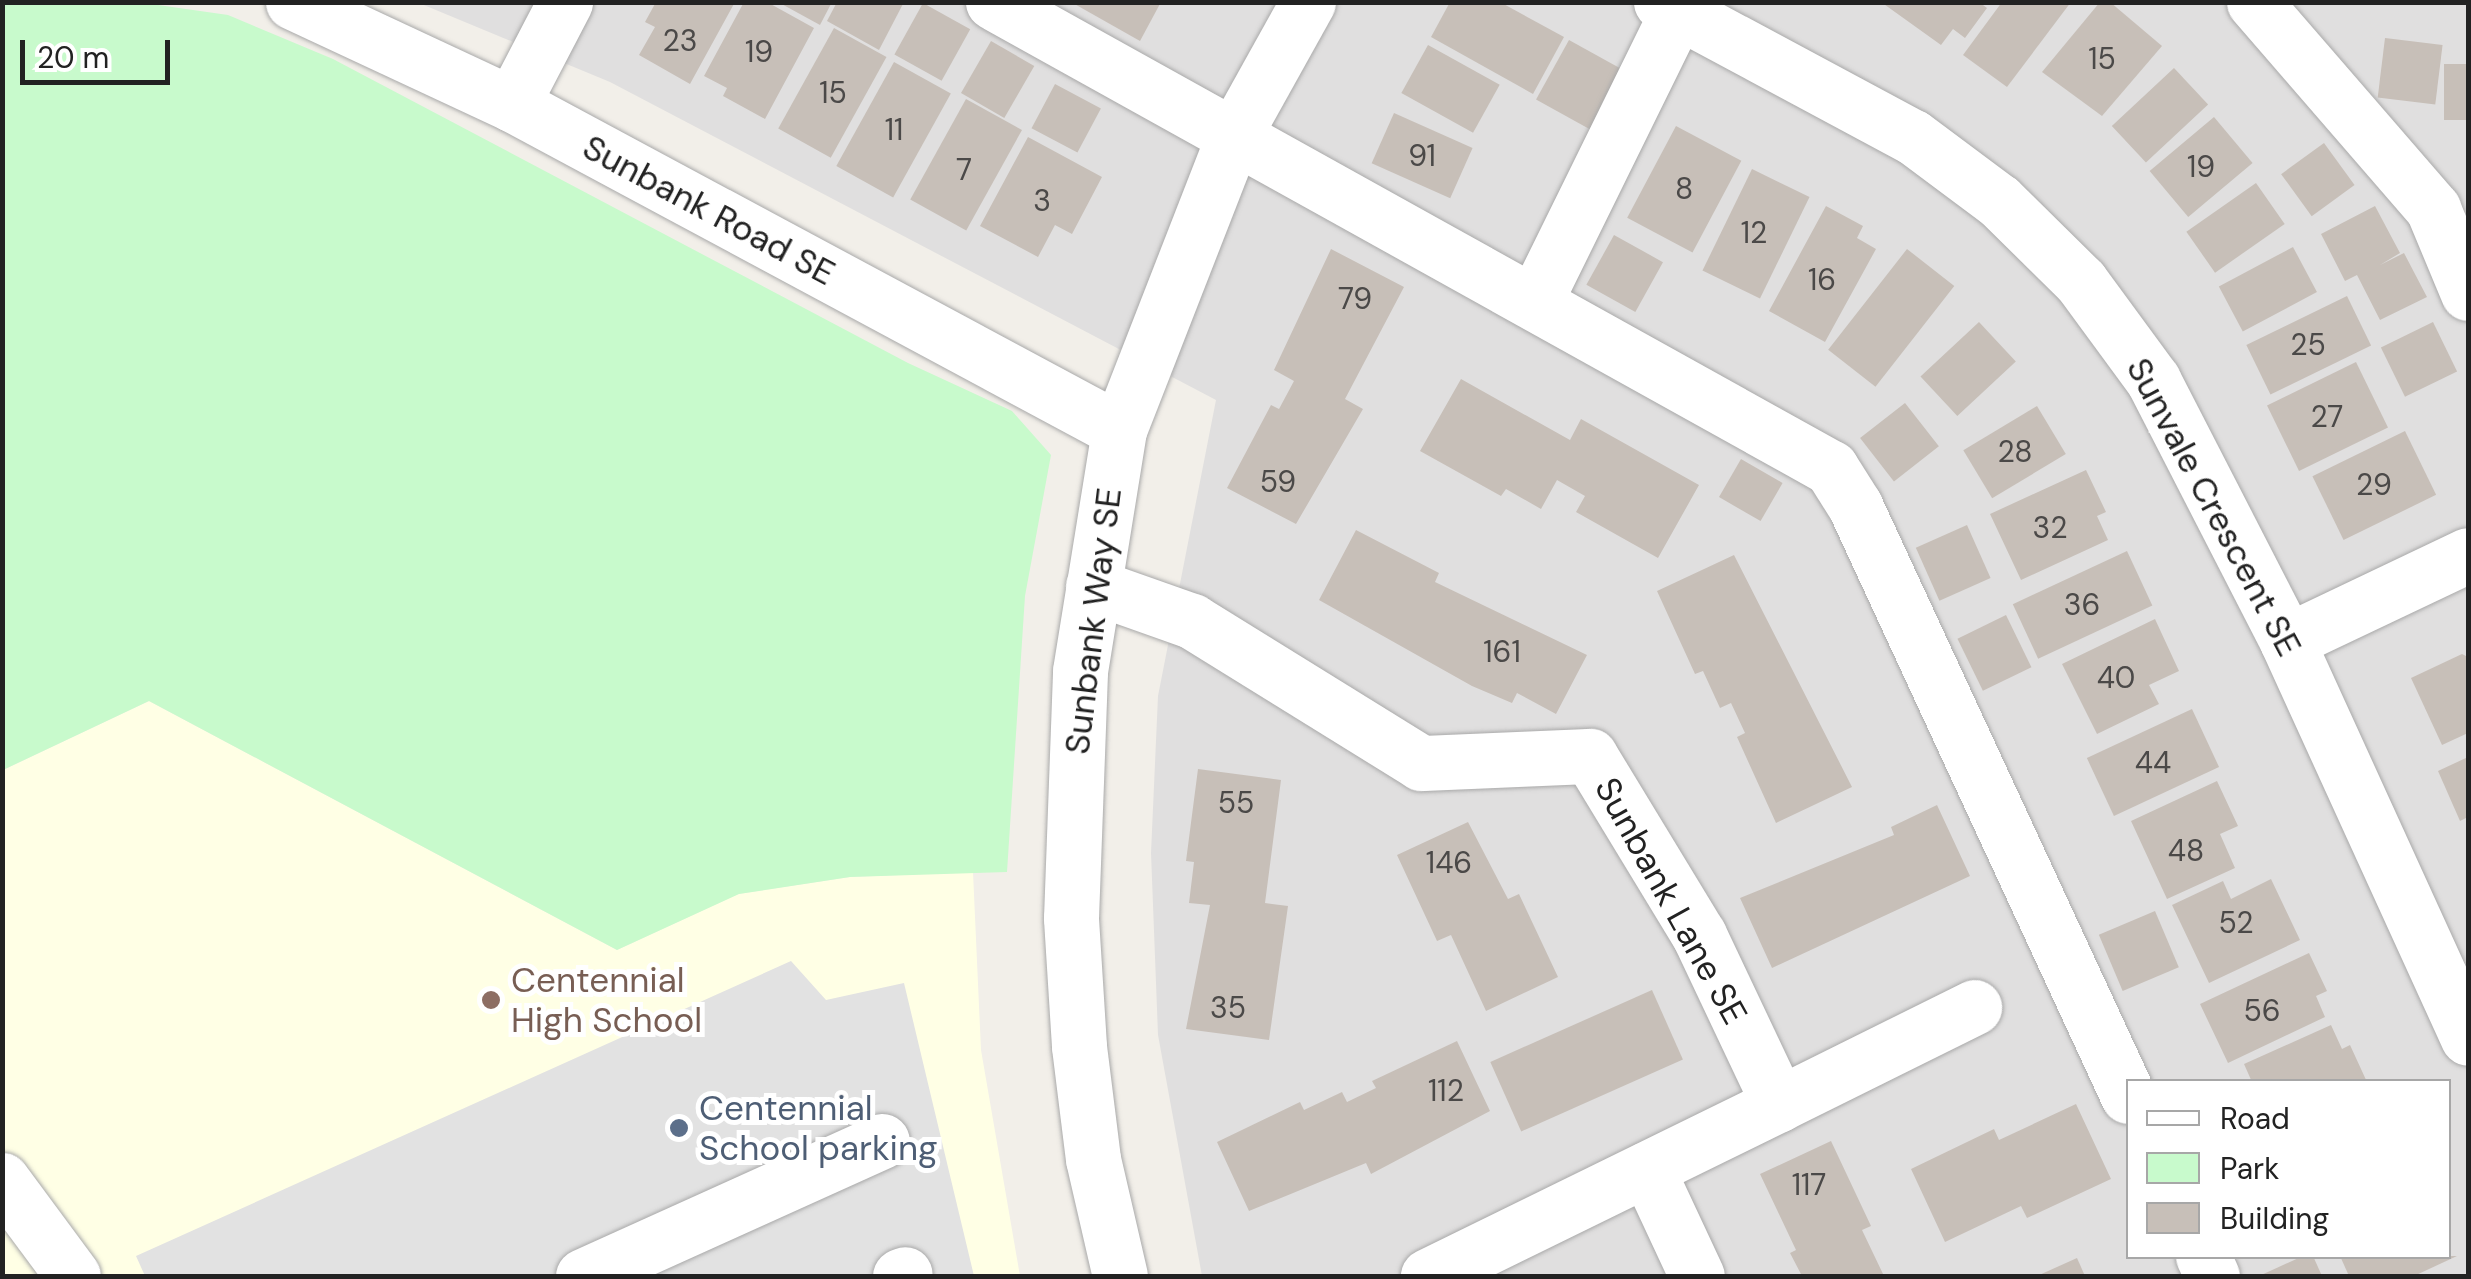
<!DOCTYPE html>
<html>
<head>
<meta charset="utf-8">
<style>
  body { margin:0 }
  #map { position:relative; width:2471px; height:1279px; overflow:hidden; background:#f2efe9; font-family:"DM Sans",sans-serif }
  div>[style] { position:absolute }
  [style*='--x'] { left:calc(var(--x)*1px); top:calc(var(--y)*1px); width:calc(var(--w)*1px); rotate:calc(var(--a)*1deg) }
  .residential>* { inset:0; background:#e0dfdf }
  .education>* { inset:0; background:#ffffe5 }
  .park>* { inset:0; background:#c8facc }
  .parking>* { inset:0; background:#e2e2e2 }
  .building>* { inset:0; background:#c7bfb8; transform-origin:0 0 }
  .roads { filter:drop-shadow(0 0 2px #a9a9a9) drop-shadow(0 0 2px #a9a9a9) }
  .minor>* { height:55px; margin:-27.5px; padding:0 27.5px; transform-origin:27.5px; border-radius:27.5px; background:#fff }
  .dots>* { width:28px; height:28px; translate:-50% -50%; box-sizing:border-box; border:5px solid #fff; border-radius:50% }
  span { translate:-50% -50%; white-space:nowrap; text-align:center; line-height:1.15; -webkit-text-stroke:10px #fff; paint-order:stroke }
  .number-label { font-size:30px; color:#4b4948 }
  .number-label span { -webkit-text-stroke-width:0 }
  .street-label { font-size:35px; color:#222 }
  .education-label { font-size:35px; color:#785e54 }
  .left { translate:0 -50%; text-align:left }
  .service-label { font-size:35px; color:#4e5e75 }
  .frame { position:absolute; inset:0; border:5px solid #222; pointer-events:none }
  .legend { position:absolute; left:2126px; top:1079px; width:325px; height:180px; box-sizing:border-box; background:#fff; border:2px solid #a7a7a7; margin:0; padding:12px 18px; list-style:none; font-size:30px; color:#222 }
  .legend li { display:flex; align-items:center; gap:20px; height:50px }
  .legend b { width:50px; border:2px solid #a7a7a7 }
  .scale { position:absolute; left:20px; top:40px; width:150px; height:45px; box-sizing:border-box; border:5px solid #222; border-top:0; padding-left:12px; font-size:30px; line-height:35px; white-space:nowrap; color:#222; -webkit-text-stroke:8px #fff; paint-order:stroke }
</style>
</head>
<body>
<div id="map">
  <div class="residential">
    <div style="clip-path:polygon(evenodd,419px 3px,2468px 3px,2468px 1276px,1202px 1276px,1158px 1035px,1151px 853px,1158px 696px,1216px 400px,610px 82px,419px 3px,2128px 1082px,2448px 1082px,2448px 1256px,2128px 1256px,2128px 1082px)"></div>
  </div>
  <div class="education">
    <div style="clip-path:polygon(149px 701px,617px 950px,738px 894px,850px 877px,973px 872px,981px 1050px,1020px 1276px,3px 1276px,3px 770px)"></div>
  </div>
  <div class="park">
    <div style="clip-path:polygon(3px 2px,144px 3px,228px 15px,333px 59px,908px 363px,1012px 411px,1051px 455px,1025px 596px,1007px 872px,850px 877px,739px 894px,617px 950px,149px 701px,3px 770px)"></div>
  </div>
  <div class="parking">
    <div style="clip-path:polygon(791px 961px,826px 1000px,904px 983px,974px 1276px,145px 1276px,136px 1256px)"></div>
  </div>
  <div class="building">
    <div style="clip-path:polygon(656px 2px,735px 2px,690px 84px,639px 55px,655px 27px,645px 22px)"></div>
    <div style="clip-path:polygon(744px 2px,767px 2px,814px 28px,765px 119px,723px 96px,727px 88px,704px 76px)"></div>
    <div style="clip-path:polygon(778px 2px,832px 2px,820px 25px)"></div>
    <div style="clip-path:polygon(837px 2px,904px 2px,879px 50px,827px 21px)"></div>
    <div style="clip-path:polygon(1071px 2px,1161px 2px,1140px 41px)"></div>
    <div style="clip-path:polygon(1450px 2px,1500px 2px,1564px 37px,1533px 94px,1431px 37px)"></div>
    <div style="clip-path:polygon(1881px 2px,1979px 2px,1987px 8px,1965px 38px,1953px 29px,1941px 45px)"></div>
    <div style="clip-path:polygon(2002px 2px,2071px 2px,2007px 87px,1963px 55px)"></div>
    <div style="clip-path:polygon(2100px 2px,2110px 2px,2162px 46px,2102px 116px,2042px 72px)"></div>
    <div style="left:923px;top:3px;width:54px;height:59px;rotate:29deg"></div>
    <div style="left:834px;top:28px;width:60px;height:115px;rotate:29deg"></div>
    <div style="left:2385px;top:38px;width:58px;height:60px;rotate:7deg"></div>
    <div style="left:1569px;top:40px;width:62px;height:68px;rotate:29deg"></div>
    <div style="left:991px;top:41px;width:50px;height:60px;rotate:30deg"></div>
    <div style="left:1428px;top:45px;width:82px;height:55px;rotate:29deg"></div>
    <div style="left:894px;top:62px;width:65px;height:119px;rotate:29deg"></div>
    <div style="left:2444px;top:64px;width:24px;height:56px"></div>
    <div style="left:2174px;top:68px;width:50px;height:85px;rotate:47deg"></div>
    <div style="left:1055px;top:84px;width:52px;height:50px;rotate:28deg"></div>
    <div style="left:966px;top:99px;width:64px;height:115px;rotate:29deg"></div>
    <div style="left:1394px;top:113px;width:86px;height:55px;rotate:24deg"></div>
    <div style="left:2214px;top:117px;width:60px;height:84px;rotate:50deg"></div>
    <div style="left:1676px;top:126px;width:74px;height:104px;rotate:28deg"></div>
    <div style="clip-path:polygon(1028px 137px,1102px 177px,1072px 234px,1055px 225px,1038px 257px,980px 226px)"></div>
    <div style="left:2324px;top:143px;width:52px;height:53px;rotate:54deg"></div>
    <div style="left:1752px;top:169px;width:64px;height:113px;rotate:26deg"></div>
    <div style="left:2256px;top:183px;width:50px;height:85px;rotate:55deg"></div>
    <div style="clip-path:polygon(1826px 206px,1863px 226px,1857px 238px,1876px 249px,1825px 342px,1769px 311px)"></div>
    <div style="clip-path:polygon(2375px 206px,2400px 253px,2380px 265px,2404px 253px,2427px 297px,2380px 320px,2357px 275px,2345px 281px,2321px 234px)"></div>
    <div style="left:1614px;top:235px;width:56px;height:57px;rotate:29deg"></div>
    <div style="left:2293px;top:247px;width:51px;height:84px;rotate:62deg"></div>
    <div style="clip-path:polygon(1331px 249px,1404px 287px,1345px 399px,1363px 409px,1296px 524px,1227px 488px,1271px 405px,1279px 409px,1294px 381px,1274px 370px)"></div>
    <div style="left:1907px;top:249px;width:60px;height:128px;rotate:38deg"></div>
    <div style="left:2347px;top:296px;width:55px;height:112px;rotate:64deg"></div>
    <div style="left:1979px;top:322px;width:54px;height:80px;rotate:47deg"></div>
    <div style="left:2433px;top:322px;width:55px;height:58px;rotate:64deg"></div>
    <div style="left:2356px;top:362px;width:73px;height:99px;rotate:64deg"></div>
    <div style="clip-path:polygon(1461px 379px,1570px 440px,1581px 419px,1699px 485px,1658px 558px,1576px 512px,1585px 496px,1557px 480px,1541px 509px,1506px 489px,1501px 496px,1420px 451px)"></div>
    <div style="left:1905px;top:403px;width:55px;height:57px;rotate:52deg"></div>
    <div style="left:2037px;top:406px;width:56px;height:86px;rotate:59deg"></div>
    <div style="left:2405px;top:431px;width:71px;height:103px;rotate:64deg"></div>
    <div style="left:1741px;top:459px;width:48px;height:44px;rotate:30deg"></div>
    <div style="clip-path:polygon(2086px 470px,2106px 512px,2097px 516px,2108px 540px,2021px 580px,1990px 514px)"></div>
    <div style="left:1967px;top:525px;width:58px;height:56px;rotate:66deg"></div>
    <div style="clip-path:polygon(1356px 530px,1439px 573px,1435px 582px,1587px 655px,1556px 714px,1517px 693px,1512px 703px,1472px 686px,1319px 600px)"></div>
    <div style="left:2127px;top:551px;width:60px;height:126px;rotate:65deg"></div>
    <div style="clip-path:polygon(1734px 555px,1852px 787px,1776px 823px,1737px 737px,1745px 733px,1731px 703px,1720px 708px,1703px 671px,1695px 674px,1657px 591px)"></div>
    <div style="left:2006px;top:615px;width:58px;height:54px;rotate:64deg"></div>
    <div style="clip-path:polygon(2155px 619px,2179px 671px,2149px 685px,2159px 704px,2097px 734px,2062px 664px)"></div>
    <div style="clip-path:polygon(2462px 654px,2468px 657px,2468px 733px,2442px 745px,2411px 678px)"></div>
    <div style="left:2192px;top:709px;width:64px;height:116px;rotate:65deg"></div>
    <div style="clip-path:polygon(2468px 757px,2468px 817px,2460px 821px,2438px 771px)"></div>
    <div style="clip-path:polygon(1198px 769px,1281px 780px,1265px 903px,1288px 906px,1269px 1040px,1186px 1029px,1210px 905px,1189px 903px,1194px 862px,1186px 861px)"></div>
    <div style="clip-path:polygon(2217px 781px,2238px 826px,2220px 834px,2235px 868px,2167px 899px,2131px 821px)"></div>
    <div style="clip-path:polygon(1937px 805px,1970px 876px,1772px 968px,1740px 898px,1894px 835px,1891px 827px)"></div>
    <div style="clip-path:polygon(1468px 822px,1508px 899px,1519px 894px,1558px 977px,1486px 1011px,1451px 935px,1437px 941px,1397px 855px)"></div>
    <div style="clip-path:polygon(2271px 879px,2300px 940px,2209px 983px,2172px 905px,2223px 881px,2231px 899px)"></div>
    <div style="left:2155px;top:911px;width:61px;height:61px;rotate:67deg"></div>
    <div style="clip-path:polygon(2309px 953px,2327px 991px,2316px 996px,2325px 1017px,2228px 1063px,2200px 1004px)"></div>
    <div style="left:1652px;top:990px;width:76px;height:177px;rotate:66deg"></div>
    <div style="clip-path:polygon(2331px 1025px,2342px 1049px,2350px 1045px,2367px 1082px,2252px 1082px,2244px 1064px)"></div>
    <div style="clip-path:polygon(1457px 1041px,1490px 1111px,1371px 1174px,1366px 1163px,1249px 1211px,1217px 1142px,1300px 1102px,1304px 1110px,1342px 1092px,1347px 1102px,1376px 1088px,1372px 1081px)"></div>
    <div style="clip-path:polygon(2076px 1104px,2111px 1179px,2027px 1218px,2021px 1206px,1945px 1242px,1911px 1169px,1994px 1129px,1999px 1140px)"></div>
    <div style="clip-path:polygon(1831px 1141px,1871px 1226px,1862px 1230px,1884px 1276px,1802px 1276px,1790px 1253px,1796px 1250px,1760px 1174px)"></div>
    <div style="clip-path:polygon(2303px 1256px,2313px 1256px,2322px 1276px,2259px 1276px)"></div>
    <div style="clip-path:polygon(2340px 1256px,2457px 1256px,2414px 1276px,2349px 1276px)"></div>
    <div style="clip-path:polygon(2077px 1258px,2085px 1276px,2037px 1276px)"></div>
  </div>
  <div class="roads">
    <div class="minor">
      <div style="--x:293;--y:2;--w:242;--a:25"></div>
      <div style="--x:512;--y:104;--w:689;--a:28.24"></div>
      <div style="--x:993;--y:2;--w:959;--a:29.08"></div>
      <div style="--x:1831;--y:468;--w:45;--a:57.7"></div>
      <div style="--x:1855;--y:506;--w:650;--a:65.17"></div>
      <div style="--x:1661;--y:2;--w:286;--a:28.2"></div>
      <div style="--x:1913;--y:137;--w:107;--a:36.7"></div>
      <div style="--x:1999;--y:201;--w:115;--a:44.6"></div>
      <div style="--x:2081;--y:282;--w:122;--a:53.7"></div>
      <div style="--x:2153;--y:380;--w:293;--a:62.8"></div>
      <div style="--x:2287;--y:641;--w:436;--a:65.5"></div>
      <div style="--x:2254;--y:2;--w:274;--a:49.1"></div>
      <div style="--x:2433;--y:209;--w:91;--a:67.4"></div>
      <div style="--x:512;--y:104;--w:115;--a:-62.5"></div>
      <div style="--x:1535;--y:301;--w:333;--a:-63.8"></div>
      <div style="--x:1093;--y:586;--w:105;--a:19.5"></div>
      <div style="--x:1192;--y:621;--w:269;--a:31.8"></div>
      <div style="--x:1421;--y:763;--w:169;--a:-2.4"></div>
      <div style="--x:1590;--y:756;--w:210;--a:58.7"></div>
      <div style="--x:1699;--y:935;--w:187;--a:64.7"></div>
      <div style="--x:1779;--y:1104;--w:391;--a:153.9"></div>
      <div style="--x:2287;--y:641;--w:200;--a:-25.4"></div>
      <div style="--x:1779;--y:1104;--w:218;--a:-26.4"></div>
      <div style="--x:1647;--y:1169;--w:118;--a:65"></div>
      <div style="--x:2;--y:1180;--w:119;--a:53.5"></div>
      <div style="--x:2203;--y:1256;--w:22;--a:66"></div>
      <div style="--x:583;--y:1276;--w:328;--a:-24.3"></div>
      <div style="--x:900;--y:1276;--w:5;--a:-22"></div>
      <div style="--x:1120;--y:1276;--w:120;--a:-103"></div>
      <div style="--x:1093;--y:1159;--w:114;--a:-97.1"></div>
      <div style="--x:1079;--y:1046;--w:128;--a:-93.6"></div>
      <div style="--x:1071;--y:918;--w:247;--a:-87.9"></div>
      <div style="--x:1080;--y:671;--w:244;--a:-80.8"></div>
      <div style="--x:1119;--y:430;--w:317;--a:-68.7"></div>
      <div style="--x:1234;--y:135;--w:152;--a:-60.9"></div>
    </div>
  </div>
  <div class="dots">
    <div style="left:491px;top:1000px;background:#8d6e63"></div>
    <div style="left:679px;top:1128px;background:#5c6f8a"></div>
  </div>
  <div class="number-label">
    <span style="left:680px;top:41px">23</span>
    <span style="left:759px;top:52px">19</span>
    <span style="left:2102px;top:59px">15</span>
    <span style="left:833px;top:93px">15</span>
    <span style="left:894px;top:130px">11</span>
    <span style="left:1422px;top:156px">91</span>
    <span style="left:2201px;top:167px">19</span>
    <span style="left:964px;top:170px">7</span>
    <span style="left:1684px;top:189px">8</span>
    <span style="left:1042px;top:201px">3</span>
    <span style="left:1754px;top:233px">12</span>
    <span style="left:1822px;top:280px">16</span>
    <span style="left:1355px;top:299px">79</span>
    <span style="left:2308px;top:345px">25</span>
    <span style="left:2327px;top:417px">27</span>
    <span style="left:2015px;top:452px">28</span>
    <span style="left:1278px;top:482px">59</span>
    <span style="left:2374px;top:485px">29</span>
    <span style="left:2050px;top:528px">32</span>
    <span style="left:2082px;top:605px">36</span>
    <span style="left:1502px;top:652px">161</span>
    <span style="left:2116px;top:678px">40</span>
    <span style="left:2153px;top:763px">44</span>
    <span style="left:1236px;top:803px">55</span>
    <span style="left:2186px;top:851px">48</span>
    <span style="left:1449px;top:863px">146</span>
    <span style="left:2236px;top:923px">52</span>
    <span style="left:1228px;top:1008px">35</span>
    <span style="left:2262px;top:1011px">56</span>
    <span style="left:1446px;top:1091px">112</span>
    <span style="left:1809px;top:1185px">117</span>
  </div>
  <div class="street-label">
    <span style="left:709px;top:210px;rotate:28deg">Sunbank Road SE</span>
    <span style="left:2214px;top:507px;rotate:62deg">Sunvale Crescent SE</span>
    <span style="left:1093px;top:621px;rotate:-83deg">Sunbank Way SE</span>
    <span style="left:1671px;top:901px;rotate:61deg">Sunbank Lane SE</span>
  </div>
  <div class="education-label">
    <span class="left" style="left:511px;top:1000px">Centennial<br>High School</span>
  </div>
  <div class="service-label">
    <span class="left" style="left:699px;top:1128px">Centennial<br>School parking</span>
  </div>
  <div class="frame"></div>
  <ul class="legend">
  <li><b style="height:12px;background:#fff"></b>Road</li>
  <li><b style="height:28px;background:#c8facc"></b>Park</li>
  <li><b style="height:28px;background:#c7bfb8"></b>Building</li>
  </ul>
  <div class="scale">20 m</div>
</div>
</body>
</html>
